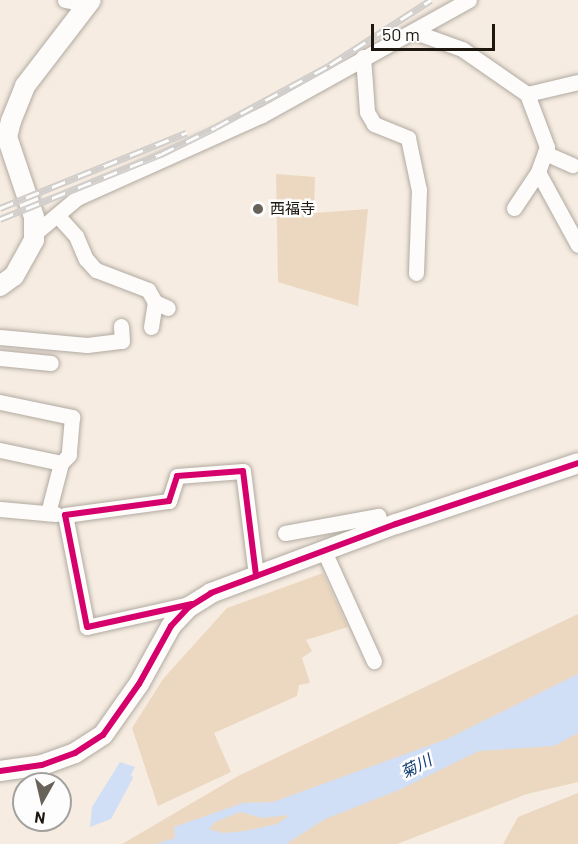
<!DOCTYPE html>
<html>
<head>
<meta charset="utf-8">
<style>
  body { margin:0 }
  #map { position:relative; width:578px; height:844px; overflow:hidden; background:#f6ece1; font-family:Barlow,"Noto Sans JP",sans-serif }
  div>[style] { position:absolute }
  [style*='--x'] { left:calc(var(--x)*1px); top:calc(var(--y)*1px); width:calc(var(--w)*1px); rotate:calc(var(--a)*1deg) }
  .green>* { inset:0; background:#ecd8c0 }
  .water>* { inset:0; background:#d0dff5 }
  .roads { filter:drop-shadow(0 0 2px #b1aaa2) drop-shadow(0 0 2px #b1aaa2) }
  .minor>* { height:15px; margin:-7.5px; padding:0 7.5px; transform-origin:7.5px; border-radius:7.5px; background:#fefcfa }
  .tertiary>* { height:20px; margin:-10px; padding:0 10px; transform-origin:10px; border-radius:10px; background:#fefcfa }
  .rail>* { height:7px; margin-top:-3.5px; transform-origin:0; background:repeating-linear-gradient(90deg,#fdfdfd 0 14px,#d1cecb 0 28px); box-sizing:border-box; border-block:2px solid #d1cecb }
  .cycleway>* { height:6px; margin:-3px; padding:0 3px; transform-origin:3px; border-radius:3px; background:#d6006c }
  .dots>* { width:16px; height:16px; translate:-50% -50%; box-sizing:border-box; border:3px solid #fdfdfd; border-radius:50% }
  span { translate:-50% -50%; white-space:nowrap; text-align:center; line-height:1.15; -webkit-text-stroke:5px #fdfdfd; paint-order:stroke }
  .poi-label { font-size:15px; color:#1d1710 }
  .left { translate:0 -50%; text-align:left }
  .water-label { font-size:16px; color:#153e73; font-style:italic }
  .north { position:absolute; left:12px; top:772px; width:60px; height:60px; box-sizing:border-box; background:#fdfdfd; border:2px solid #a3a19e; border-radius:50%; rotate:188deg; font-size:16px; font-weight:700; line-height:24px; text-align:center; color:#1d1710 }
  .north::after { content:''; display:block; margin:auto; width:21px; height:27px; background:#696259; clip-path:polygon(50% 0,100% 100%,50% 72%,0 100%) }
  .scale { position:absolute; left:371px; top:24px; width:124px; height:27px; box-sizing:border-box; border:3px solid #1d1710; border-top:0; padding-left:8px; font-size:18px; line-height:21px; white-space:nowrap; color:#1d1710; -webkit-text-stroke:4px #fdfdfd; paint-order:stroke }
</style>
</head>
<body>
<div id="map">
  <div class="green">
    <div style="clip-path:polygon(276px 174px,315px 177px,314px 213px,368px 209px,358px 306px,278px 282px)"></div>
    <div style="clip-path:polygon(323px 573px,348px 627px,306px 640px,312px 651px,302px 658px,310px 683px,299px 685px,297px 696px,214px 733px,231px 772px,158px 806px,132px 728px,163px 679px,227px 608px)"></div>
    <div style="clip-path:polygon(578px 614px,578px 782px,527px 794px,397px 844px,122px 844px,238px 776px)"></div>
    <div style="clip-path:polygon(578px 793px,578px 844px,503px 844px,518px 817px)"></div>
  </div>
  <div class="water">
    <div style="clip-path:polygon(evenodd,578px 674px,578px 733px,554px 746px,479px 751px,399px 790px,325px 819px,286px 844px,156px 844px,175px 838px,174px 827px,243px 803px,273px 802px,447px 739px,578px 674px,240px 812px,262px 818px,290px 815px,277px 824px,245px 831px,223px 833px,209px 829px,215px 822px,240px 812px)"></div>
    <div style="clip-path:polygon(120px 762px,135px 767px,131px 775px,133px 778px,111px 819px,90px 827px,92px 807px)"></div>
  </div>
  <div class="roads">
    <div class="minor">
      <div style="--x:65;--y:0;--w:20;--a:11"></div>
      <div style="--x:415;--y:32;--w:50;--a:19.9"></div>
      <div style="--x:462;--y:49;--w:79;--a:34.7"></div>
      <div style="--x:527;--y:94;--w:52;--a:-13.2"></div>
      <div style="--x:363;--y:57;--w:55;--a:85.8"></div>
      <div style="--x:367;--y:112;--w:14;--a:60"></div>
      <div style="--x:374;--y:124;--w:37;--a:22"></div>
      <div style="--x:408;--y:138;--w:53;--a:78.1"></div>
      <div style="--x:419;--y:190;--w:83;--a:92.1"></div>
      <div style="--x:527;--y:94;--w:57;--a:69.3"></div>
      <div style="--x:547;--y:147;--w:27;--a:110"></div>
      <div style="--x:538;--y:172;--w:83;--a:61.3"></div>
      <div style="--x:545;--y:153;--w:30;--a:24"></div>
      <div style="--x:514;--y:208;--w:43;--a:-56.3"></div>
      <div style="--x:57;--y:215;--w:28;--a:48"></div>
      <div style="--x:76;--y:236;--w:25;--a:67"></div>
      <div style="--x:86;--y:259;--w:15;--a:48"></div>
      <div style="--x:96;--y:270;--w:56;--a:21"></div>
      <div style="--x:148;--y:290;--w:14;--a:60"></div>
      <div style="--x:155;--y:302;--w:14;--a:25"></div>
      <div style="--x:34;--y:234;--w:56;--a:-39.9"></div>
      <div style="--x:77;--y:198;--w:203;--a:-24.2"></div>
      <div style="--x:262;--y:115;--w:237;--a:-29.1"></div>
      <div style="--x:151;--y:327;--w:25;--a:-81"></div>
      <div style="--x:0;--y:337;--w:87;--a:5.3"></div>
      <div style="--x:87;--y:345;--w:35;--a:-7"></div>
      <div style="--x:122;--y:341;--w:15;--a:-94"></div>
      <div style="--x:0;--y:358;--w:51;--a:5.6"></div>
      <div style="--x:0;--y:402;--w:74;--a:11.8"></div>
      <div style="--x:72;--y:417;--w:38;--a:95"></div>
      <div style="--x:69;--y:455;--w:11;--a:135"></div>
      <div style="--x:0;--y:450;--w:62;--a:12"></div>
      <div style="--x:61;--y:463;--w:52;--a:104.6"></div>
      <div style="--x:0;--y:509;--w:56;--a:5.1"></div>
      <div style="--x:285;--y:533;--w:95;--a:-10.4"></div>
      <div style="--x:378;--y:516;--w:14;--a:73"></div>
      <div style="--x:324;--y:551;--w:121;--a:65.6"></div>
      <div style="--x:194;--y:603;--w:110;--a:167.4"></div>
      <div style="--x:87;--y:627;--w:114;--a:-101.1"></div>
      <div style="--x:65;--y:515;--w:105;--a:-7.7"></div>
      <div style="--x:169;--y:501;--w:26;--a:-72"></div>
      <div style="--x:177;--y:476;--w:66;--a:-4.3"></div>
      <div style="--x:243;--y:471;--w:106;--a:82.9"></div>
    </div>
    <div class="tertiary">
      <div style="--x:0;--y:286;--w:17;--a:-36"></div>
      <div style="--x:14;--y:276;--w:41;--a:-60.9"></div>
      <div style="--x:34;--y:240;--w:23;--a:-90"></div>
      <div style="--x:34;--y:217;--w:84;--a:-108.6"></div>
      <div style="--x:7;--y:137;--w:16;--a:-76"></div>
      <div style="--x:11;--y:121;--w:38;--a:-68"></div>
      <div style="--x:25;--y:86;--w:108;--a:-52.5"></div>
      <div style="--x:0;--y:771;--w:42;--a:-8.1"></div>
      <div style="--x:42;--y:765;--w:35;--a:-20"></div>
      <div style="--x:75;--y:753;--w:33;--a:-33"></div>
      <div style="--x:103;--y:735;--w:62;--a:-54.8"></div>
      <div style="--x:139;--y:684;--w:66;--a:-61.1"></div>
      <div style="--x:171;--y:626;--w:26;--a:-47"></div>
      <div style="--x:189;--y:607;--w:26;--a:-32"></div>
      <div style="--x:211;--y:593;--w:197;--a:-20.5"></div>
      <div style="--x:396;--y:524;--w:192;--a:-18.5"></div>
    </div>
  </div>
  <div class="rail">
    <div style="--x:0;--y:208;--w:201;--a:-22"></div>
    <div style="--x:0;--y:219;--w:174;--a:-22"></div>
    <div style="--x:161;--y:154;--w:61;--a:-26.1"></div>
    <div style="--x:216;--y:127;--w:130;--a:-28.5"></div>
    <div style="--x:330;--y:65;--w:120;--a:-32.8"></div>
  </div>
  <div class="cycleway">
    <div style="--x:192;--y:604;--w:107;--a:167.6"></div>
    <div style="--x:87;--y:627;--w:114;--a:-101.1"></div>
    <div style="--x:65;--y:515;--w:105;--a:-7.7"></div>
    <div style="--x:169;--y:501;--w:26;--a:-72"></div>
    <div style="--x:177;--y:476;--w:66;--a:-4.3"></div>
    <div style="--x:243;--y:471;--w:106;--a:82.9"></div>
    <div style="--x:0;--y:771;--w:42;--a:-8.1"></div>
    <div style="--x:42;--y:765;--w:35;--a:-20"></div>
    <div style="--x:75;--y:753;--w:33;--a:-33"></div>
    <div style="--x:103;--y:735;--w:62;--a:-54.8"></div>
    <div style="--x:139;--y:684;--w:66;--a:-61.1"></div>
    <div style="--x:171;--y:626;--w:26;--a:-47"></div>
    <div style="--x:189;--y:607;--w:26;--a:-32"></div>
    <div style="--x:211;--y:593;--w:197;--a:-20.5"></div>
    <div style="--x:396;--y:524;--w:192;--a:-18.5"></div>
  </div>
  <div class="dots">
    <div style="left:258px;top:209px;background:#696259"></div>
  </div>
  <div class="poi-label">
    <span class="left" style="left:270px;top:209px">西福寺</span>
  </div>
  <div class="water-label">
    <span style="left:416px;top:766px;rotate:-27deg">菊川</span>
  </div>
  <div class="north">N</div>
  <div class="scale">50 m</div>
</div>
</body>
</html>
